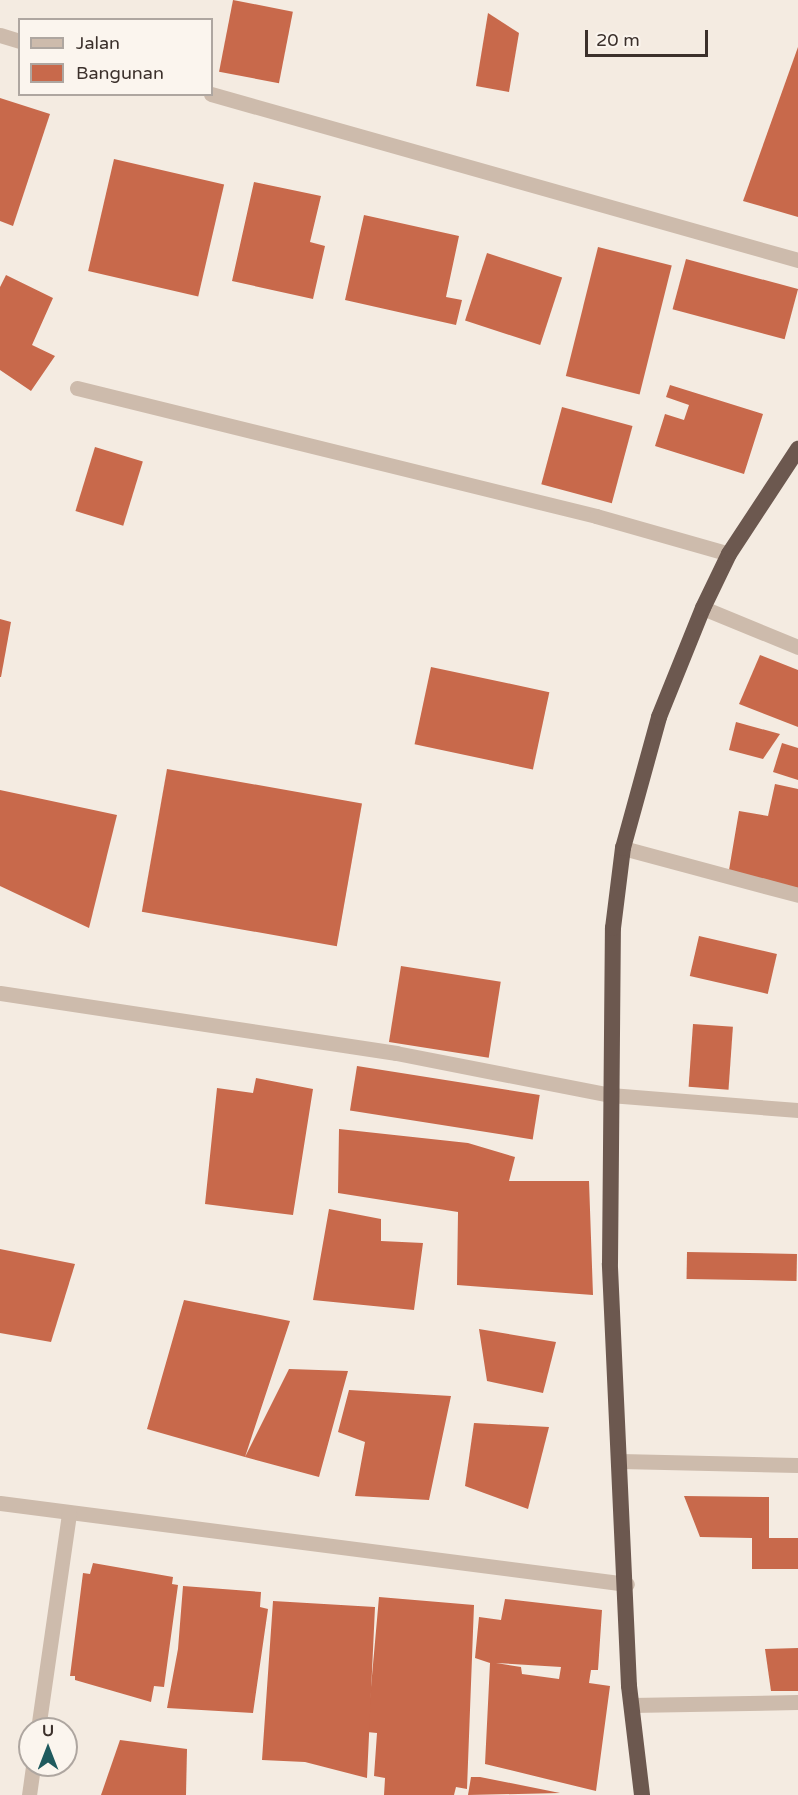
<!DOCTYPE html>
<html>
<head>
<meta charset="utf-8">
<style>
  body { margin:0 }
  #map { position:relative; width:798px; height:1795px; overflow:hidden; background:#f4ebe1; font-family:"Varela Round",sans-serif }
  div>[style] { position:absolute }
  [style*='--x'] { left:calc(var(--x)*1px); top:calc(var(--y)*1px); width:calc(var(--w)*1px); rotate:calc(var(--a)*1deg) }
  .building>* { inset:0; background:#c8694b; transform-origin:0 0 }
  .minor>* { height:15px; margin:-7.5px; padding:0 7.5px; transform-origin:7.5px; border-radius:7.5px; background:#cdbbac }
  .trunk>* { height:16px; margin:-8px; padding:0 8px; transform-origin:8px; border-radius:8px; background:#6c584f }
  span { translate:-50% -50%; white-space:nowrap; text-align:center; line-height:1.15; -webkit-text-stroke:5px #fbf5ee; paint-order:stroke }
  .legend { position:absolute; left:18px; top:18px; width:195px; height:78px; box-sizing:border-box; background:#fbf5ee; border:2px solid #aea6a0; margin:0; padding:8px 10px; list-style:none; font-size:18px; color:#3b302b }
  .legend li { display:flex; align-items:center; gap:12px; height:30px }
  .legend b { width:30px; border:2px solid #aea6a0 }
  .north { position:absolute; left:18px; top:1717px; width:60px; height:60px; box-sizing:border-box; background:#fbf5ee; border:2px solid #aea6a0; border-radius:50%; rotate:0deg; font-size:16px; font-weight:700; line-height:24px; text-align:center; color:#3b302b }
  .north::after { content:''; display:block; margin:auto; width:21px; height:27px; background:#1f5a5e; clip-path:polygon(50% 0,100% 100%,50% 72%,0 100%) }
  .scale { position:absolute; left:585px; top:30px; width:123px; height:27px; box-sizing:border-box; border:3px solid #3b302b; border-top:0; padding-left:8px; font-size:18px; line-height:21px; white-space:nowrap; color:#3b302b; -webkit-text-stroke:4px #fbf5ee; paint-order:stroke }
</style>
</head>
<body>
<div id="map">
  <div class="building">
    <div style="left:233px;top:0;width:61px;height:73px;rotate:11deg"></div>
    <div style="clip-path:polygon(488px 13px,519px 33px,509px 92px,476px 86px)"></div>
    <div style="clip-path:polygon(798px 47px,798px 217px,743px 201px)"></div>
    <div style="clip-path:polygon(0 98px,50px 114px,13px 226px,0 221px)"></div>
    <div style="left:114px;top:159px;width:113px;height:115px;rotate:13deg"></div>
    <div style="clip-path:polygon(254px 182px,321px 196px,310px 242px,325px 246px,313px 299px,232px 281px)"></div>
    <div style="clip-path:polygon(364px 215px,459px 236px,446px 297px,462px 300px,456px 325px,345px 300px)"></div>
    <div style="left:598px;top:247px;width:76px;height:133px;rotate:14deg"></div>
    <div style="left:487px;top:253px;width:79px;height:71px;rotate:18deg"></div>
    <div style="left:686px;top:259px;width:116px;height:52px;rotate:15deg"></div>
    <div style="clip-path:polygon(6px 275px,53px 298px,32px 345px,55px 356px,31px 391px,0 370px,0 287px)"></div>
    <div style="clip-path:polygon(670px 385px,763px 414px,744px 474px,655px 446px,665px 414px,684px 420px,689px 405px,666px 397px)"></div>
    <div style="left:562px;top:407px;width:73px;height:80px;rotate:15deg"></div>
    <div style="left:95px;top:447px;width:50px;height:67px;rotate:17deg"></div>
    <div style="clip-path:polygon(0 619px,11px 622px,1px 677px,0 677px)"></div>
    <div style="clip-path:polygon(760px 655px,798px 670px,798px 727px,739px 704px)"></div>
    <div style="left:431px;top:667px;width:121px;height:79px;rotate:12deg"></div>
    <div style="clip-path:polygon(736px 722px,780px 734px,763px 759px,729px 750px)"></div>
    <div style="clip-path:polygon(782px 743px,798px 748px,798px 780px,773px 772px)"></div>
    <div style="left:167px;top:769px;width:198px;height:145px;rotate:10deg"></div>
    <div style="clip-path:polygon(775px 784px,798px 789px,798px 888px,728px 876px,739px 811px,768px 816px)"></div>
    <div style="clip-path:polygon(0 790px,117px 815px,89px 928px,0 886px)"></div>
    <div style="left:699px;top:936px;width:80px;height:41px;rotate:13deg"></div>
    <div style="left:401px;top:966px;width:101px;height:77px;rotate:9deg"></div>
    <div style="left:693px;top:1024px;width:40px;height:63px;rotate:4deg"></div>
    <div style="left:357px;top:1066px;width:185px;height:45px;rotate:9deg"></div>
    <div style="clip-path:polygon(256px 1078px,313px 1089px,293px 1215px,205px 1204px,217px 1088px,253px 1093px)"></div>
    <div style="clip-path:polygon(339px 1129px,468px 1143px,515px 1157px,509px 1181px,589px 1181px,593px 1295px,457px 1285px,458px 1212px,338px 1193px)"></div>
    <div style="clip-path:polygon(329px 1209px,381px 1219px,381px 1241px,423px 1243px,414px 1310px,313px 1300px)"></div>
    <div style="clip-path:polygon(0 1249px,75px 1264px,51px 1342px,0 1333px)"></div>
    <div style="left:687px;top:1252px;width:110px;height:27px;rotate:1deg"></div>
    <div style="clip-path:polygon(184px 1300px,290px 1321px,245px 1457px,289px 1369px,348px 1371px,319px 1477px,245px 1457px,147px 1429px)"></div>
    <div style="clip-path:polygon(479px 1329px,556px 1342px,543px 1393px,487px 1381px)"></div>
    <div style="clip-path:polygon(349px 1390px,451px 1396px,429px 1500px,355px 1496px,365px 1442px,338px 1432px)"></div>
    <div style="clip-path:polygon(474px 1423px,549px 1427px,528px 1509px,465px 1486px)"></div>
    <div style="clip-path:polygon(684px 1496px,769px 1497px,769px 1538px,798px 1538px,798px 1569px,752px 1569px,752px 1538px,700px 1537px)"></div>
    <div style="clip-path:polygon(93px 1563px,173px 1577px,172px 1584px,178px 1585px,164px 1687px,154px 1686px,151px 1702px,75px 1680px,75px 1676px,70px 1676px,83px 1573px,90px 1574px)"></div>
    <div style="clip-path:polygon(183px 1586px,261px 1592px,260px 1607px,268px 1609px,253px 1713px,167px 1708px,178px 1649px)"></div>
    <div style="clip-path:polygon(379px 1597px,474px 1605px,467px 1789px,456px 1787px,454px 1795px,384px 1795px,385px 1778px,374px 1776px,377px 1733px,367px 1732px)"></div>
    <div style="clip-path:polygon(evenodd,505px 1599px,602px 1610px,598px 1670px,591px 1670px,589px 1683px,610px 1686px,596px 1791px,485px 1764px,490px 1663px,475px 1658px,479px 1617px,501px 1620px,505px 1599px,496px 1663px,561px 1667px,559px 1679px,522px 1674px,521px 1667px,496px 1663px)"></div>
    <div style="clip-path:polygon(273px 1601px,375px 1607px,367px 1778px,305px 1762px,262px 1760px)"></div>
    <div style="clip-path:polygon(798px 1648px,798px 1691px,771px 1691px,765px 1649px)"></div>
    <div style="clip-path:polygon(120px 1740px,187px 1749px,186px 1795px,101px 1795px)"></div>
    <div style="clip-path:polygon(471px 1777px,480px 1777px,560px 1793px,468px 1795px)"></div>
  </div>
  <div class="minor">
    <div style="--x:0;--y:35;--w:21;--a:17"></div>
    <div style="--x:211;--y:94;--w:610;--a:15.79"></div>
    <div style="--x:77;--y:388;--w:535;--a:13.85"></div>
    <div style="--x:596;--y:516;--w:138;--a:15.9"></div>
    <div style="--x:703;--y:608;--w:103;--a:22.3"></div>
    <div style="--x:623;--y:848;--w:181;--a:15"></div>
    <div style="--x:0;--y:993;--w:401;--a:8.6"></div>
    <div style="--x:396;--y:1053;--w:218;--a:11.1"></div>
    <div style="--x:610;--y:1095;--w:189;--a:4.6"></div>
    <div style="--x:620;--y:1461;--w:178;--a:1.3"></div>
    <div style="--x:0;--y:1503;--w:632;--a:7.36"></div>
    <div style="--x:631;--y:1705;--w:167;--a:-1"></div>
    <div style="--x:38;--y:1729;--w:218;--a:-81.8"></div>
    <div style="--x:29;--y:1795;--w:30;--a:-82"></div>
  </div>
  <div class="trunk">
    <div style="--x:642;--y:1795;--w:110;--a:-96.8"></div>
    <div style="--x:629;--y:1686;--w:423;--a:-92.6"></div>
    <div style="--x:610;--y:1263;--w:335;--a:-89.5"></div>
    <div style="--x:613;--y:928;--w:81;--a:-82.9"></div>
    <div style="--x:623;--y:848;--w:136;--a:-74.6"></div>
    <div style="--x:659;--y:717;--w:118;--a:-68"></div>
    <div style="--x:703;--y:608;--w:60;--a:-64.3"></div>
    <div style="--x:729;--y:554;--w:126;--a:-56.7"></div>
  </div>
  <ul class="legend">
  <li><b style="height:8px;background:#cdbbac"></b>Jalan</li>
  <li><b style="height:16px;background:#c8694b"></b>Bangunan</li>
  </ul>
  <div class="north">U</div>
  <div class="scale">20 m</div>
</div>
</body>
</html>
